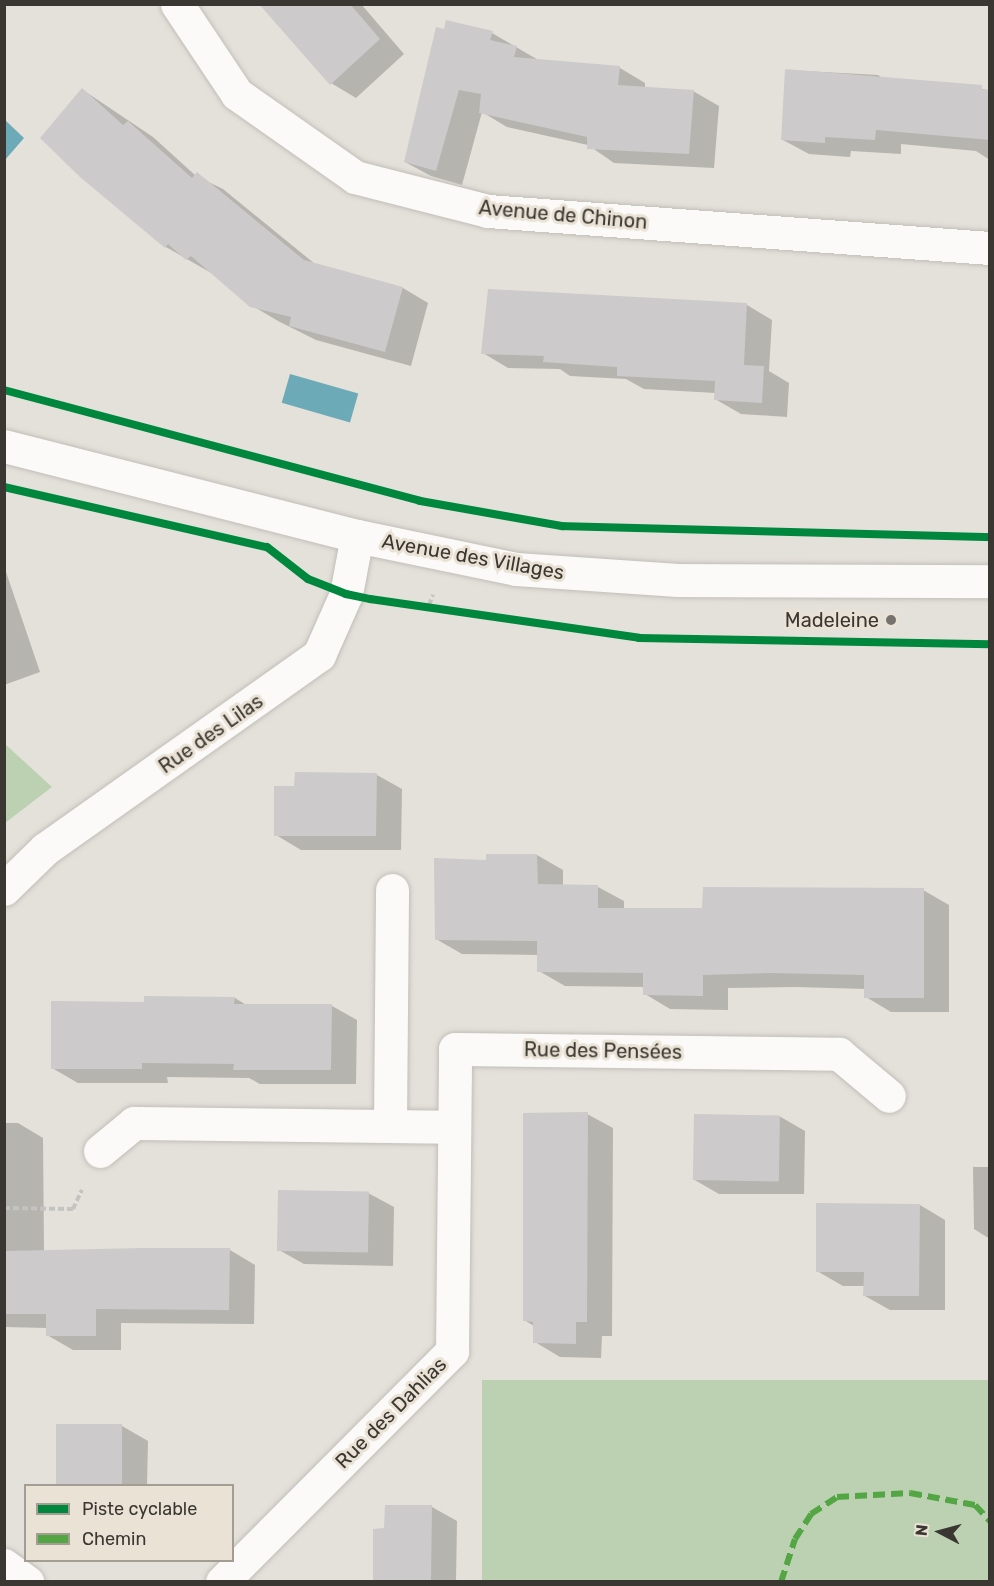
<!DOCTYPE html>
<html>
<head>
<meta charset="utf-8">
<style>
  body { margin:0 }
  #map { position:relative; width:994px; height:1586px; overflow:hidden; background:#e4e1da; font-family:Rubik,sans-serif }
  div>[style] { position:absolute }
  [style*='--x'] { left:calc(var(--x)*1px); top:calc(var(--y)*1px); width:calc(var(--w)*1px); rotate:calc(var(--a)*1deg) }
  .green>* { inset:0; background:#bbd1b2; transform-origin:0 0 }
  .water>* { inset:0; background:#6caab7; transform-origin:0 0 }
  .shadow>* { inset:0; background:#0003 }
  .building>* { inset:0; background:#cccaca; transform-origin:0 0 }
  .path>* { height:4px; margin-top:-2px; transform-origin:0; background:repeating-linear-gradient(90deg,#c3c3c1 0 6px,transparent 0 9px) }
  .roads { filter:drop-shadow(0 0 2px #c1beb8) drop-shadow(0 0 2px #c1beb8) }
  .minor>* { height:33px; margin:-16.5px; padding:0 16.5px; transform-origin:16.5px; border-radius:16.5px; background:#fbfaf9 }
  .quiet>* { height:6px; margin-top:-3px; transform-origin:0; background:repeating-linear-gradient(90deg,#54a644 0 12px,transparent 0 18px) }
  .cycleway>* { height:8px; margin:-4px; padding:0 4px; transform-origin:4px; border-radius:4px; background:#00873e }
  .dots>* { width:16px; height:16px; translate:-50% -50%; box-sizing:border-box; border:3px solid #e9e2d5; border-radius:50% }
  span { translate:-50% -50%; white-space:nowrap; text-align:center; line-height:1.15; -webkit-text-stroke:6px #e9e2d5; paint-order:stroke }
  .street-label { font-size:20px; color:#3a3732 }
  .poi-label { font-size:20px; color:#3a3732 }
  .right { translate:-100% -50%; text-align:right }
  .frame { position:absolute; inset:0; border:6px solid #3a3732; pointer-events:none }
  .legend { position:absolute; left:24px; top:1484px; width:210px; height:78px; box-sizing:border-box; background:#e9e2d5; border:2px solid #a39e94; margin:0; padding:8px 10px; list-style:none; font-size:18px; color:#3a3732 }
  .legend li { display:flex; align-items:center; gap:12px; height:30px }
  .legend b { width:30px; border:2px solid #a39e94 }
  .north { position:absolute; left:910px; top:1502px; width:60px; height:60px; -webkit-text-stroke:4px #e9e2d5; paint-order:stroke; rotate:276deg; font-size:16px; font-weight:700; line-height:24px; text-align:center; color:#3a3732 }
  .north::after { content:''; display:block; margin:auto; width:21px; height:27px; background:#3a3732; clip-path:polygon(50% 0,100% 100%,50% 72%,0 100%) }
</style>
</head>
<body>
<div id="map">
  <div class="green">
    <div style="clip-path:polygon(5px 744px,52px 787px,5px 823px)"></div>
    <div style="left:989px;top:1380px;width:201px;height:507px;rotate:90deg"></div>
  </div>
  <div class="water">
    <div style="clip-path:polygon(5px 120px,24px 138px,5px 160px)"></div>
    <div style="left:290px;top:374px;width:71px;height:30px;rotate:16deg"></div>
  </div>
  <div class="shadow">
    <div style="clip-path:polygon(261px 4px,361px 4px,404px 54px,356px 98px,331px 83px)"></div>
    <div style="clip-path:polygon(492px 33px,540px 61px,620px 68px,645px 83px,645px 88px,693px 91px,719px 106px,714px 168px,614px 163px,588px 145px,507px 127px,482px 112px,462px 185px,431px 176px,405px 162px)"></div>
    <div style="clip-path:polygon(786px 70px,878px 75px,885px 80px,990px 90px,990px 160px,976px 151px,901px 144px,901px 154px,851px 151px,850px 157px,809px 154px,783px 140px)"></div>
    <div style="clip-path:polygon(83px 90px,153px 137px,196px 176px,223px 189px,315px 264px,403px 288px,428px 303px,411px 366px,316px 340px,278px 321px,251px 305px,213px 274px,166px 247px,81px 176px)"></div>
    <div style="clip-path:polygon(747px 305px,772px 320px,769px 371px,789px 383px,787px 417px,741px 414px,715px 399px,716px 393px,644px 389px,626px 379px,570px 376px,560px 369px,508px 368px,483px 353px)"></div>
    <div style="clip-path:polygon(4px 566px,40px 672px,4px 685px)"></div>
    <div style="clip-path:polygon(377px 775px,402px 789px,401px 850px,301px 850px,276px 835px,296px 788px)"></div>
    <div style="clip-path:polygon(488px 855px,537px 855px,563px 870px,563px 886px,598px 887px,624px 901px,624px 909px,704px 909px,923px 890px,949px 905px,949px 1012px,891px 1012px,866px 997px,866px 989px,796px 987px,728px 988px,728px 1010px,670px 1009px,645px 994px,645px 987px,565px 986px,539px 971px,539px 955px,462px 954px,436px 939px,488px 862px)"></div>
    <div style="clip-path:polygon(235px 998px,248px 1006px,332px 1006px,357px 1020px,356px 1084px,260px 1084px,249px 1078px,167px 1077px,168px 1083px,78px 1083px,52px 1068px,145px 1004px)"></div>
    <div style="clip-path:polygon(587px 1114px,613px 1128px,612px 1336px,602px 1336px,601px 1358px,560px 1357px,535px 1342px,534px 1326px,524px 1320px)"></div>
    <div style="clip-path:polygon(779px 1116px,805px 1131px,804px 1194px,719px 1194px,693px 1179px)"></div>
    <div style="clip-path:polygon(4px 1123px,18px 1123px,43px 1138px,44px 1252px,230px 1250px,255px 1265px,254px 1324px,121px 1323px,121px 1350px,73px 1350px,47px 1335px,47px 1328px,4px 1327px)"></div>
    <div style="clip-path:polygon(973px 1167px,990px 1167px,990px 1239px,974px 1229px)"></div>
    <div style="clip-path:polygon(368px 1193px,394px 1207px,393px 1266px,304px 1264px,279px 1250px)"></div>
    <div style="clip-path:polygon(920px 1205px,945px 1220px,945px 1310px,890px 1310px,865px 1296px,865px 1286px,843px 1286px,817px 1271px)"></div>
    <div style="clip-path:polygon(57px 1426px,122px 1426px,148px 1441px,147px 1486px,58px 1486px)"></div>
    <div style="clip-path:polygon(432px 1507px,457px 1521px,456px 1582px,373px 1582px,375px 1531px,386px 1530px)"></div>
  </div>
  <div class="building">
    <div style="clip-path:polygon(259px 4px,350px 4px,380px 39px,330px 85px)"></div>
    <div style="clip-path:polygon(446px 20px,493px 31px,490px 40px,517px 46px,514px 57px,620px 66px,618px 85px,694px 90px,689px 154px,587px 149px,587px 137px,479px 113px,481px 94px,459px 90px,436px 171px,404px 162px,436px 27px,444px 29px)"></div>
    <div style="clip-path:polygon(785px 69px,982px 85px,982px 90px,990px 90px,990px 140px,876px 130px,875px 140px,825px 137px,825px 143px,781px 140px)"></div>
    <div style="clip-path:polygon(82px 88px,123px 125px,128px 121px,192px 178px,197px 172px,304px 260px,403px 287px,385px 352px,289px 326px,291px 317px,250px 307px,191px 256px,186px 260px,168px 244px,165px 248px,80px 177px,40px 138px)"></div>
    <div style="clip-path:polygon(488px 289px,747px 303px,744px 365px,764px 366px,762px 403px,714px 400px,715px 381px,617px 376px,617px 367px,543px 362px,544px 356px,481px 354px)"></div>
    <div style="clip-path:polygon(295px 772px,377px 773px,376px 836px,274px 836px,274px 786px,294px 786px)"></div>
    <div style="clip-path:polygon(486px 854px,537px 854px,538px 884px,598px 885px,598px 908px,702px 908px,703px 887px,924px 888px,924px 998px,864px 998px,864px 975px,770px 973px,703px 975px,703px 996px,643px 995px,643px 973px,537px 972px,537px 941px,435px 940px,434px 858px,486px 860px)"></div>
    <div style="clip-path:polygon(144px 996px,235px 997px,234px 1004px,332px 1004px,331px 1070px,233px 1070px,234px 1064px,142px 1063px,142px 1069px,51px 1069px,51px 1001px,144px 1002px)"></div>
    <div style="clip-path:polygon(588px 1112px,587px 1322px,576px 1322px,576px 1344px,533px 1343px,533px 1322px,523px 1321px,523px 1113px)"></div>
    <div style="left:694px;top:1114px;width:86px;height:66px;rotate:1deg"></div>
    <div style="left:278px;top:1190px;width:91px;height:61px;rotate:1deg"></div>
    <div style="clip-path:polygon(816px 1203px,920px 1204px,919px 1296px,863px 1296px,864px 1272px,816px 1272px)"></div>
    <div style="clip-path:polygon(145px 1248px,230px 1248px,229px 1310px,96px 1309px,96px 1336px,46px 1336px,46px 1314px,4px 1314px,4px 1251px)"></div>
    <div style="left:56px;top:1424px;width:66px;height:61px"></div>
    <div style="clip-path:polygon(385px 1505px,432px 1505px,431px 1581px,373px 1581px,373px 1529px,384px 1528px)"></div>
  </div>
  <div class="path">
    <div style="--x:429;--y:605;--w:11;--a:-68"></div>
    <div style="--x:4;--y:1208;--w:69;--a:0.8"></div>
    <div style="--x:73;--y:1209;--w:21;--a:-65"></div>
  </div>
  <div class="roads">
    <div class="minor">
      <div style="--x:177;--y:4;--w:108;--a:56.3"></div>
      <div style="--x:237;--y:94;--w:144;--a:35.1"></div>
      <div style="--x:355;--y:177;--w:137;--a:14.3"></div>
      <div style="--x:488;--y:211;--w:503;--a:4.22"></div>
      <div style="--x:4;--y:446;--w:364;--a:14.3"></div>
      <div style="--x:357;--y:536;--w:162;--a:11.7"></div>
      <div style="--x:516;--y:569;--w:162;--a:3.9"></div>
      <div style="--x:678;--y:580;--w:312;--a:0.2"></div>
      <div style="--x:4;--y:889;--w:57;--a:-44.3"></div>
      <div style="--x:45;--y:849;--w:336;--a:-35.3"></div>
      <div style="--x:319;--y:655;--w:67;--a:-66.1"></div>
      <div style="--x:346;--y:594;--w:59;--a:-79.3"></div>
      <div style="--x:390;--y:1126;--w:236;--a:-89.5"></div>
      <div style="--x:100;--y:1151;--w:44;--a:-39.5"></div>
      <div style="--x:134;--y:1123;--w:319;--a:0.7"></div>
      <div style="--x:4;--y:1565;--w:29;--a:36"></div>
      <div style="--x:222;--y:1582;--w:326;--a:-45.1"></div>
      <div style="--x:452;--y:1351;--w:302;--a:-89.4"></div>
      <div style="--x:455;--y:1049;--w:384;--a:0.7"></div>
      <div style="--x:839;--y:1054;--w:65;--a:40"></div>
    </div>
  </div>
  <div class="quiet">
    <div style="--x:781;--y:1582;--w:45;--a:-72"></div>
    <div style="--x:795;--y:1539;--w:30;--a:-57"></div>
    <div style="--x:811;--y:1514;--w:31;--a:-33"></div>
    <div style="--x:837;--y:1497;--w:73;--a:-3.1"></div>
    <div style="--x:910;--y:1493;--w:66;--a:10.5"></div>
    <div style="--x:975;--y:1505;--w:22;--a:47"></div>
  </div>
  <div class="cycleway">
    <div style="--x:4;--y:390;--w:431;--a:14.9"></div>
    <div style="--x:420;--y:501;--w:144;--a:10"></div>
    <div style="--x:562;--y:526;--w:428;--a:1.5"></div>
    <div style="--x:4;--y:487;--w:270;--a:12.9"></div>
    <div style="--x:267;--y:547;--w:52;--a:38"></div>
    <div style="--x:308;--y:579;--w:41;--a:21.5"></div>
    <div style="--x:346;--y:594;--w:25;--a:12"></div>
    <div style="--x:370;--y:599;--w:272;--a:8.2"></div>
    <div style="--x:639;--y:638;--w:351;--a:1"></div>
  </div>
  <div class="dots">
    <div style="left:891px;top:620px;background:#76726d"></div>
  </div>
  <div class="street-label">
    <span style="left:563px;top:215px;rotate:5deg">Avenue de Chinon</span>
    <span style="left:473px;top:557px;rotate:10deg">Avenue des Villages</span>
    <span style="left:211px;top:734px;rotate:-35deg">Rue des Lilas</span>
    <span style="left:603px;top:1051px;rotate:1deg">Rue des Pensées</span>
    <span style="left:391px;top:1413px;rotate:-45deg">Rue des Dahlias</span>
  </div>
  <div class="poi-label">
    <span class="right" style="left:879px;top:620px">Madeleine</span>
  </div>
  <div class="frame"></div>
  <ul class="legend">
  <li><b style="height:8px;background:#00873e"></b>Piste cyclable</li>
  <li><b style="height:8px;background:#54a644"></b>Chemin</li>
  </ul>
  <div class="north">N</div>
</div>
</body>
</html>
